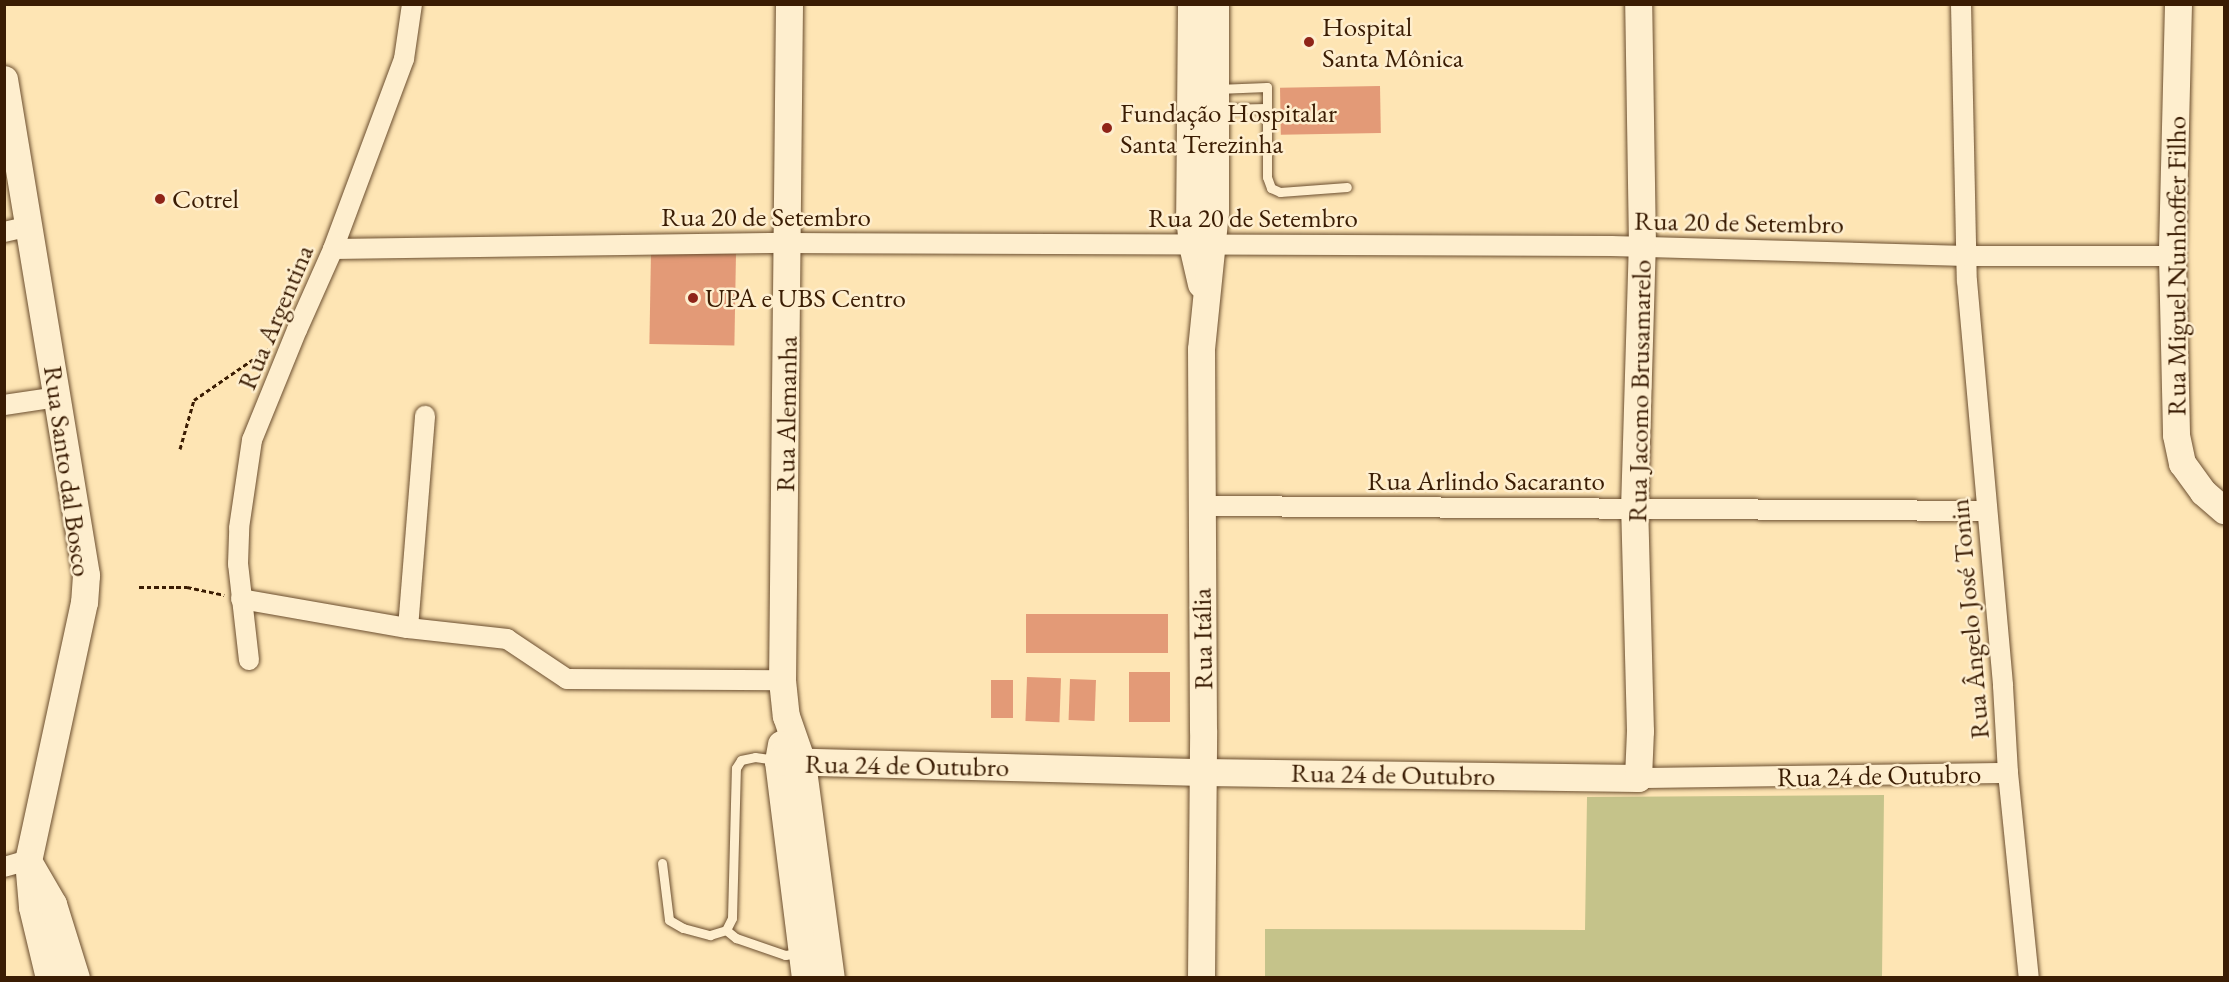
<!DOCTYPE html>
<html>
<head>
<meta charset="utf-8">
<style>
  body { margin:0 }
  #map { position:relative; width:2229px; height:982px; overflow:hidden; background:#fee5b4; font-family:"EB Garamond",serif }
  div>[style] { position:absolute }
  [style*='--x'] { left:calc(var(--x)*1px); top:calc(var(--y)*1px); width:calc(var(--w)*1px); rotate:calc(var(--a)*1deg) }
  .green>* { inset:0; background:#c5c38a }
  .building>* { inset:0; background:#e39a77; transform-origin:0 0 }
  .path>* { height:3px; margin-top:-1.5px; transform-origin:0; background:repeating-linear-gradient(90deg,#3a1c03 0 4.5px,transparent 0 7.5px) }
  .roads { filter:drop-shadow(0 0 2px #6b4e2f) drop-shadow(0 0 2px #6b4e2f) }
  .lane>* { height:9px; margin:-4.5px; padding:0 4.5px; transform-origin:4.5px; border-radius:4.5px; background:#feeece }
  .street>* { height:20px; margin:-10px; padding:0 10px; transform-origin:10px; border-radius:10px; background:#feeece }
  .secondary>* { height:27px; margin:-13.5px; padding:0 13.5px; transform-origin:13.5px; border-radius:13.5px; background:#feeece }
  .dots>* { width:16px; height:16px; translate:-50% -50%; box-sizing:border-box; border:3px solid #feeece; border-radius:50% }
  span { translate:-50% -50%; white-space:nowrap; text-align:center; line-height:1.15; -webkit-text-stroke:5px #feeece; paint-order:stroke }
  .poi-label { font-size:27px; color:#3a1c03 }
  .left { translate:0 -50%; text-align:left }
  .street-label { font-size:27px; color:#3a1c03 }
  .frame { position:absolute; inset:0; border:6px solid #3a1c03; pointer-events:none }
</style>
</head>
<body>
<div id="map">
  <div class="green">
    <div style="clip-path:polygon(1884px 795px,1882px 977px,1265px 977px,1265px 929px,1585px 930px,1587px 797px)"></div>
  </div>
  <div class="building">
    <div style="left:1380px;top:86px;width:47px;height:100px;rotate:89deg"></div>
    <div style="left:651px;top:252px;width:85px;height:92px;rotate:1deg"></div>
    <div style="left:1026px;top:614px;width:142px;height:39px"></div>
    <div style="left:1129px;top:672px;width:41px;height:50px"></div>
    <div style="left:1027px;top:677px;width:34px;height:44px;rotate:2deg"></div>
    <div style="left:1070px;top:679px;width:26px;height:41px;rotate:2deg"></div>
    <div style="left:991px;top:680px;width:22px;height:38px"></div>
  </div>
  <div class="path">
    <div style="--x:180;--y:449;--w:51;--a:-74.1"></div>
    <div style="--x:194;--y:400;--w:90;--a:-34.6"></div>
    <div style="--x:139;--y:587;--w:48;--a:0"></div>
    <div style="--x:187;--y:587;--w:38;--a:12"></div>
  </div>
  <div class="roads">
    <div class="lane">
      <div style="--x:1217;--y:89;--w:50;--a:-2.3"></div>
      <div style="--x:1267;--y:87;--w:90;--a:90"></div>
      <div style="--x:1267;--y:177;--w:12;--a:70"></div>
      <div style="--x:1271;--y:188;--w:10;--a:24"></div>
      <div style="--x:1280;--y:192;--w:67;--a:-4.3"></div>
      <div style="--x:1218;--y:109;--w:48;--a:-1.2"></div>
      <div style="--x:662;--y:863;--w:57;--a:83"></div>
      <div style="--x:669;--y:920;--w:16;--a:30"></div>
      <div style="--x:683;--y:928;--w:28;--a:15"></div>
      <div style="--x:710;--y:935;--w:17;--a:-17"></div>
      <div style="--x:726;--y:930;--w:13;--a:-63"></div>
      <div style="--x:732;--y:918;--w:150;--a:-88.5"></div>
      <div style="--x:736;--y:768;--w:9;--a:-58"></div>
      <div style="--x:741;--y:760;--w:14;--a:-12"></div>
      <div style="--x:755;--y:757;--w:21;--a:8"></div>
      <div style="--x:726;--y:930;--w:13;--a:39"></div>
      <div style="--x:736;--y:938;--w:52;--a:19.1"></div>
      <div style="--x:785;--y:955;--w:14;--a:-8"></div>
    </div>
    <div class="street">
      <div style="--x:1961;--y:4;--w:277;--a:88.8"></div>
      <div style="--x:1967;--y:281;--w:407;--a:84.9"></div>
      <div style="--x:2003;--y:686;--w:87;--a:86.7"></div>
      <div style="--x:2008;--y:773;--w:206;--a:84.2"></div>
      <div style="--x:4;--y:232;--w:27;--a:-13"></div>
      <div style="--x:333;--y:249;--w:455;--a:-0.8"></div>
      <div style="--x:788;--y:243;--w:823;--a:0.21"></div>
      <div style="--x:1611;--y:246;--w:355;--a:1.6"></div>
      <div style="--x:1966;--y:256;--w:206;--a:0"></div>
      <div style="--x:4;--y:405;--w:55;--a:-8.4"></div>
      <div style="--x:1200;--y:506;--w:787;--a:0.36"></div>
      <div style="--x:241;--y:599;--w:169;--a:9.9"></div>
      <div style="--x:408;--y:628;--w:100;--a:6.3"></div>
      <div style="--x:507;--y:639;--w:72;--a:33.7"></div>
      <div style="--x:567;--y:679;--w:215;--a:0.3"></div>
      <div style="--x:408;--y:628;--w:213;--a:-85.4"></div>
      <div style="--x:249;--y:660;--w:97;--a:-96.5"></div>
      <div style="--x:238;--y:564;--w:36;--a:-88"></div>
      <div style="--x:239;--y:528;--w:89;--a:-81.6"></div>
      <div style="--x:252;--y:440;--w:119;--a:-67.8"></div>
      <div style="--x:297;--y:330;--w:89;--a:-66"></div>
      <div style="--x:333;--y:249;--w:203;--a:-69.5"></div>
      <div style="--x:404;--y:59;--w:56;--a:-81.7"></div>
      <div style="--x:1638;--y:778;--w:370;--a:-0.8"></div>
      <div style="--x:4;--y:867;--w:25;--a:-16"></div>
    </div>
    <div class="secondary">
      <div style="--x:789;--y:4;--w:676;--a:90.59"></div>
      <div style="--x:782;--y:680;--w:36;--a:84"></div>
      <div style="--x:786;--y:716;--w:49;--a:70.8"></div>
      <div style="--x:802;--y:762;--w:218;--a:82.4"></div>
      <div style="--x:1191;--y:4;--w:212;--a:90.5"></div>
      <div style="--x:1189;--y:216;--w:29;--a:84"></div>
      <div style="--x:1192;--y:245;--w:40;--a:77"></div>
      <div style="--x:2178;--y:4;--w:252;--a:91.4"></div>
      <div style="--x:2172;--y:256;--w:179;--a:88.7"></div>
      <div style="--x:2176;--y:435;--w:29;--a:78"></div>
      <div style="--x:2182;--y:463;--w:36;--a:54"></div>
      <div style="--x:2203;--y:492;--w:28;--a:41"></div>
      <div style="--x:4;--y:79;--w:503;--a:80.61"></div>
      <div style="--x:86;--y:575;--w:27;--a:94"></div>
      <div style="--x:84;--y:602;--w:264;--a:102.2"></div>
      <div style="--x:28;--y:860;--w:47;--a:85.1"></div>
      <div style="--x:32;--y:907;--w:73;--a:76.5"></div>
      <div style="--x:781;--y:744;--w:17;--a:100"></div>
      <div style="--x:778;--y:761;--w:219;--a:82.9"></div>
      <div style="--x:778;--y:761;--w:425;--a:1.5"></div>
      <div style="--x:1203;--y:772;--w:435;--a:0.8"></div>
      <div style="--x:1638;--y:778;--w:47;--a:-87.6"></div>
      <div style="--x:1640;--y:731;--w:222;--a:-91.5"></div>
      <div style="--x:1634;--y:509;--w:263;--a:-88.3"></div>
      <div style="--x:1642;--y:246;--w:242;--a:-90.9"></div>
      <div style="--x:31;--y:866;--w:44;--a:59.9"></div>
      <div style="--x:53;--y:904;--w:77;--a:72.7"></div>
      <div style="--x:1201;--y:978;--w:248;--a:-89.5"></div>
      <div style="--x:1203;--y:730;--w:381;--a:-90.3"></div>
      <div style="--x:1201;--y:349;--w:138;--a:-84.2"></div>
      <div style="--x:1215;--y:212;--w:208;--a:-90"></div>
    </div>
  </div>
  <div class="dots">
    <div style="left:1309px;top:42px;background:#8f2418"></div>
    <div style="left:1107px;top:128px;background:#8f2418"></div>
    <div style="left:160px;top:199px;background:#8f2418"></div>
    <div style="left:693px;top:298px;background:#8f2418"></div>
  </div>
  <div class="poi-label">
    <span class="left" style="left:1322px;top:42px">Hospital<br>Santa Mônica</span>
    <span class="left" style="left:1120px;top:128px">Fundação Hospitalar<br>Santa Terezinha</span>
    <span class="left" style="left:172px;top:199px">Cotrel</span>
    <span class="left" style="left:705px;top:298px">UPA e UBS Centro</span>
  </div>
  <div class="street-label">
    <span style="left:766px;top:217px">Rua 20 de Setembro</span>
    <span style="left:1253px;top:218px">Rua 20 de Setembro</span>
    <span style="left:1739px;top:222px;rotate:1deg">Rua 20 de Setembro</span>
    <span style="left:2176px;top:266px;rotate:-90deg">Rua Miguel Nunhoffer Filho</span>
    <span style="left:275px;top:317px;rotate:-67deg">Rua Argentina</span>
    <span style="left:1639px;top:391px;rotate:-89deg">Rua Jacomo Brusamarelo</span>
    <span style="left:786px;top:414px;rotate:-89deg">Rua Alemanha</span>
    <span style="left:68px;top:471px;rotate:82deg">Rua Santo dal Bosco</span>
    <span style="left:1486px;top:481px">Rua Arlindo Sacaranto</span>
    <span style="left:1969px;top:619px;rotate:-95deg">Rua Ângelo José Tonin</span>
    <span style="left:1202px;top:639px;rotate:-91deg">Rua Itália</span>
    <span style="left:907px;top:765px;rotate:1deg">Rua 24 de Outubro</span>
    <span style="left:1393px;top:774px;rotate:1deg">Rua 24 de Outubro</span>
    <span style="left:1879px;top:775px;rotate:-1deg">Rua 24 de Outubro</span>
  </div>
  <div class="frame"></div>
</div>
</body>
</html>
